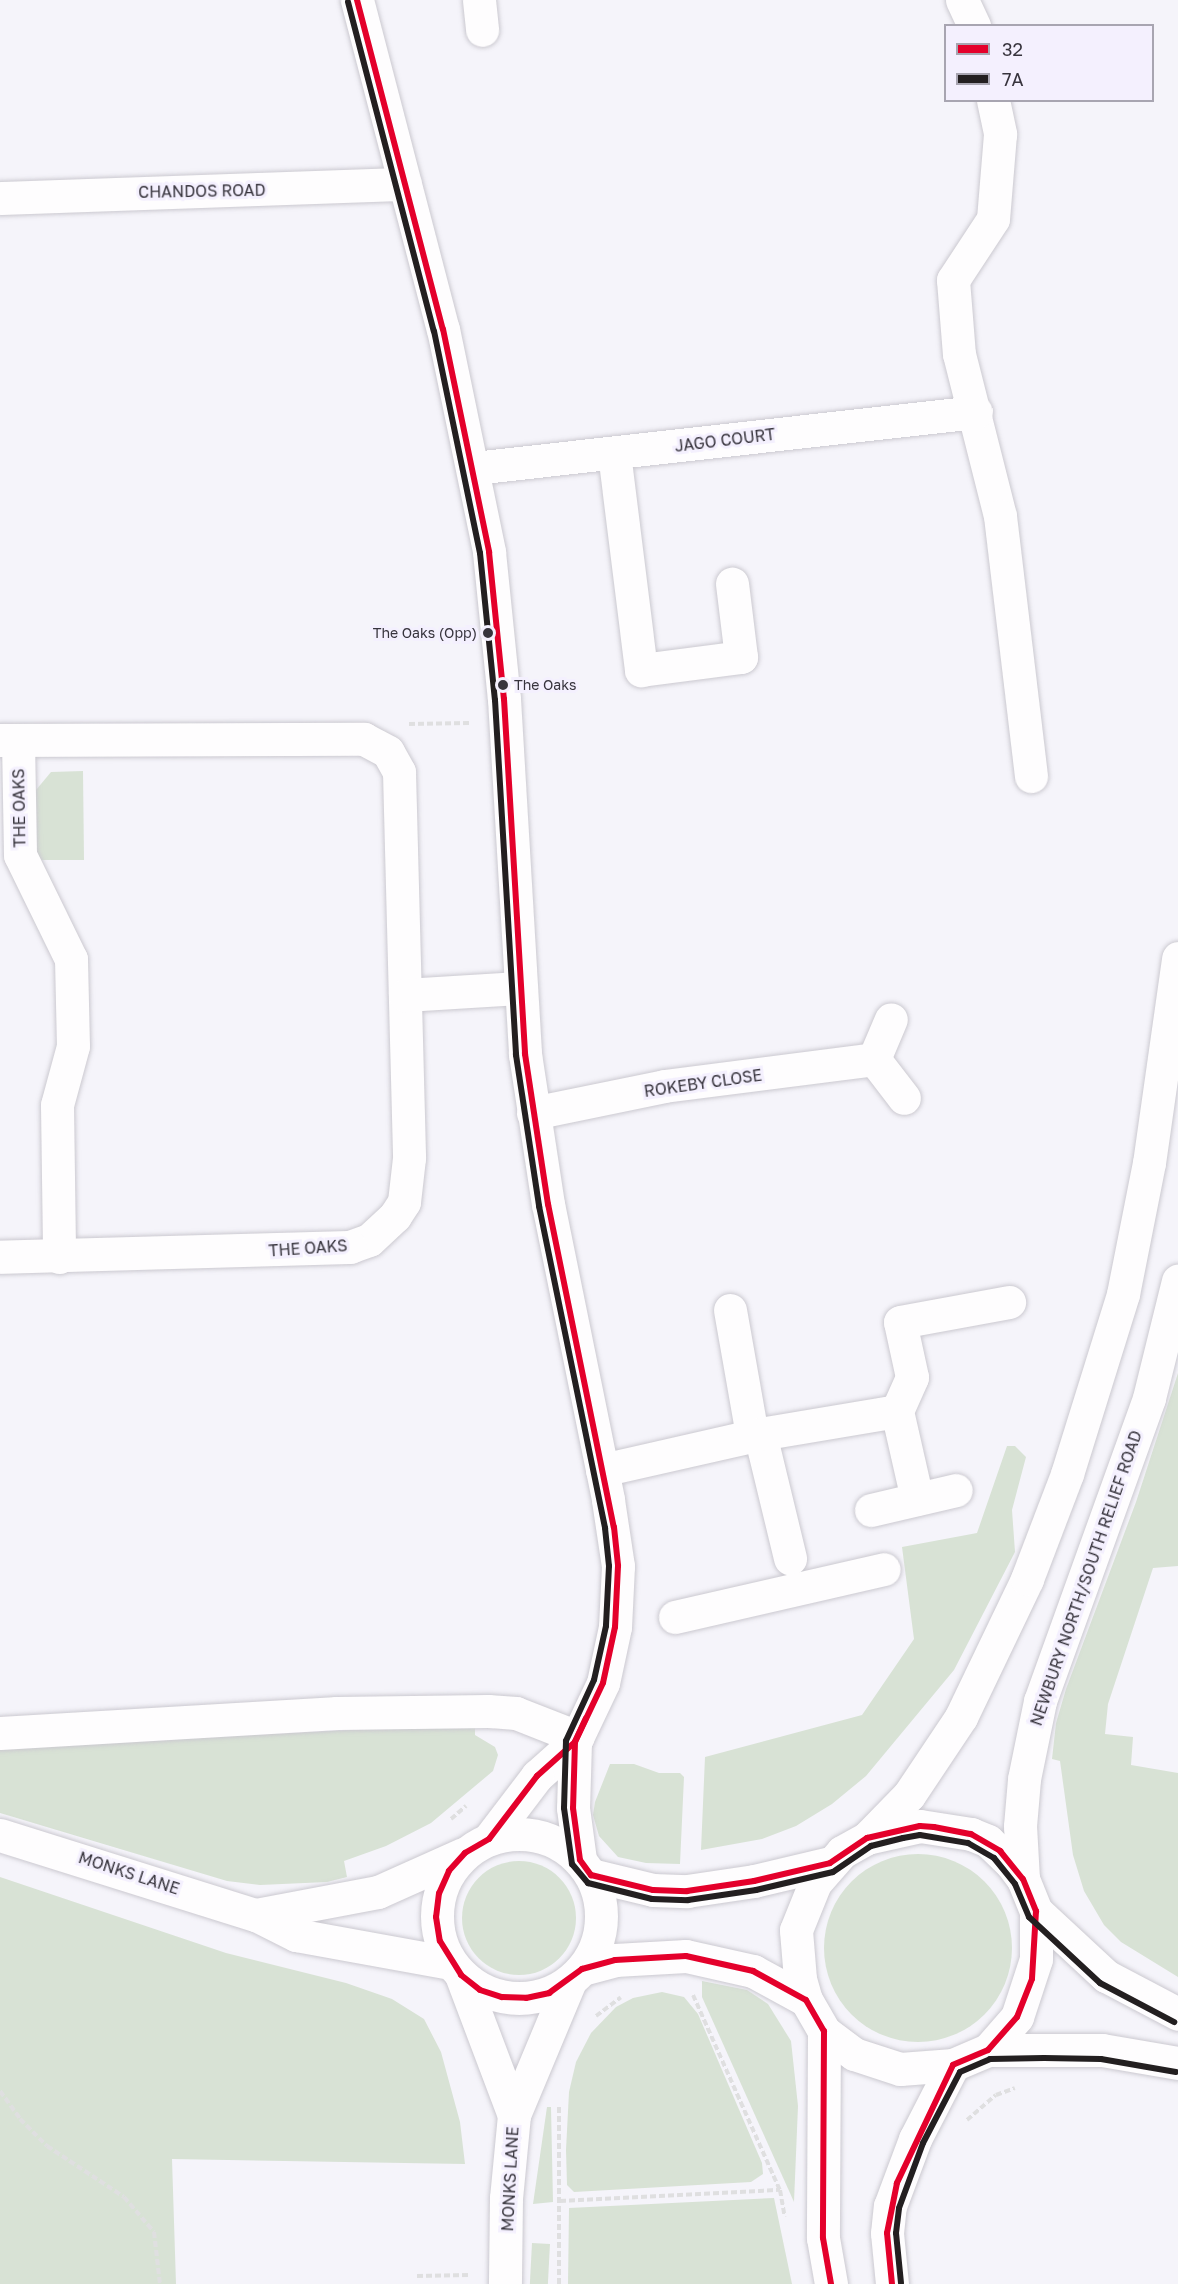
<!DOCTYPE html>
<html>
<head>
<meta charset="utf-8">
<style>
  body { margin:0 }
  #map { position:relative; width:1178px; height:2284px; overflow:hidden; background:#f5f4fa; font-family:"Golos Text",sans-serif }
  div>[style] { position:absolute }
  [style*='--x'] { left:calc(var(--x)*1px); top:calc(var(--y)*1px); width:calc(var(--w)*1px); rotate:calc(var(--a)*1deg) }
  .green>* { inset:0; background:#d8e2d5; transform-origin:0 0 }
  .round { border-radius:50% }
  .path>* { height:4px; margin-top:-2px; transform-origin:0; background:repeating-linear-gradient(90deg,#dfdfe0 0 6px,transparent 0 9px) }
  .roads { filter:drop-shadow(0 0 2px #cbc9d0) drop-shadow(0 0 2px #cbc9d0) }
  .minor>* { height:33px; margin:-16.5px; padding:0 16.5px; transform-origin:16.5px; border-radius:16.5px; background:#fefdfe }
  .minor>.ring { margin:-16.5px; padding:0; box-sizing:content-box; background:none; border:33px solid #fefdfe; border-radius:50% }
  .highway>* { height:33px; margin:-16.5px; padding:0 16.5px; transform-origin:16.5px; border-radius:16.5px; background:#fefdfe }
  .bus-1>* { height:6px; margin:-3px; padding:0 3px; transform-origin:3px; border-radius:3px; background:#e4002b }
  .bus-2>* { height:6px; margin:-3px; padding:0 3px; transform-origin:3px; border-radius:3px; background:#231f20 }
  .dots>* { width:16px; height:16px; translate:-50% -50%; box-sizing:border-box; border:3px solid #f4f0fe; border-radius:50% }
  span { translate:-50% -50%; white-space:nowrap; text-align:center; line-height:1.15; -webkit-text-stroke:6px #f4f0fe; paint-order:stroke }
  .bus-label { font-size:14px; color:#37343d }
  .right { translate:-100% -50%; text-align:right }
  .left { translate:0 -50%; text-align:left }
  .street-label { font-size:16px; color:#37343d }
  .legend { position:absolute; left:944px; top:24px; width:210px; height:78px; box-sizing:border-box; background:#f4f0fe; border:2px solid #a8a5b1; margin:0; padding:8px 10px; list-style:none; font-size:18px; color:#37343d }
  .legend li { display:flex; align-items:center; gap:12px; height:30px }
  .legend b { width:30px; border:2px solid #a8a5b1 }
</style>
</head>
<body>
<div id="map">
  <div class="green">
    <div style="clip-path:polygon(83px 771px,84px 860px,37px 860px,36px 790px,51px 772px)"></div>
    <div style="clip-path:polygon(1178px 1373px,1178px 1566px,1153px 1568px,1108px 1704px,1105px 1734px,1133px 1737px,1131px 1765px,1178px 1773px,1178px 1977px,1121px 1942px,1104px 1925px,1084px 1891px,1073px 1855px,1060px 1761px,1052px 1759px,1056px 1723px,1066px 1689px,1136px 1502px)"></div>
    <div style="clip-path:polygon(1007px 1446px,1015px 1446px,1026px 1457px,1012px 1510px,1015px 1552px,954px 1670px,866px 1776px,832px 1804px,796px 1826px,762px 1839px,701px 1850px,705px 1757px,862px 1715px,914px 1639px,902px 1547px,977px 1533px)"></div>
    <div style="clip-path:polygon(475px 1724px,475px 1735px,495px 1747px,498px 1755px,493px 1771px,431px 1823px,386px 1846px,344px 1861px,347px 1877px,327px 1882px,260px 1885px,227px 1881px,0 1813px,0 1747px)"></div>
    <div style="clip-path:polygon(610px 1764px,634px 1764px,659px 1773px,680px 1773px,684px 1777px,680px 1864px,646px 1863px,618px 1857px,599px 1836px,593px 1815px,595px 1802px)"></div>
    <div class="round" style="left:824px;top:1854px;width:188px;height:188px"></div>
    <div class="round" style="left:462px;top:1861px;width:114px;height:114px"></div>
    <div style="clip-path:polygon(0 1877px,226px 1953px,346px 1983px,392px 1999px,424px 2019px,441px 2052px,460px 2122px,465px 2164px,172px 2159px,176px 2284px,0 2284px)"></div>
    <div style="clip-path:polygon(702px 1981px,747px 1990px,768px 2004px,791px 2041px,798px 2106px,794px 2202px,702px 1997px)"></div>
    <div style="clip-path:polygon(662px 1992px,684px 1997px,698px 2014px,762px 2163px,763px 2174px,751px 2182px,574px 2192px,567px 2185px,566px 2150px,569px 2092px,576px 2062px,591px 2033px,616px 2007px,633px 1998px)"></div>
    <div style="clip-path:polygon(547px 2107px,551px 2107px,553px 2202px,533px 2204px)"></div>
    <div style="clip-path:polygon(774px 2198px,792px 2284px,568px 2284px,569px 2208px)"></div>
    <div style="left:532px;top:2243px;width:18px;height:41px;rotate:3deg"></div>
  </div>
  <div class="path">
    <div style="--x:409;--y:724;--w:60;--a:-1"></div>
    <div style="--x:451;--y:1819;--w:20;--a:-41"></div>
    <div style="--x:693;--y:1995;--w:214;--a:66"></div>
    <div style="--x:780;--y:2190;--w:27;--a:80"></div>
    <div style="--x:596;--y:2016;--w:31;--a:-37"></div>
    <div style="--x:0;--y:2091;--w:34;--a:54"></div>
    <div style="--x:20;--y:2119;--w:38;--a:45"></div>
    <div style="--x:47;--y:2146;--w:92;--a:33.5"></div>
    <div style="--x:124;--y:2197;--w:46;--a:49.4"></div>
    <div style="--x:154;--y:2232;--w:52;--a:83.4"></div>
    <div style="--x:967;--y:2120;--w:38;--a:-41"></div>
    <div style="--x:996;--y:2095;--w:20;--a:-20"></div>
    <div style="--x:560;--y:2201;--w:220;--a:-2.9"></div>
    <div style="--x:417;--y:2276;--w:51;--a:-1.1"></div>
    <div style="--x:559;--y:2284;--w:179;--a:-90"></div>
  </div>
  <div class="roads">
    <div class="minor">
      <div style="--x:357;--y:0;--w:340;--a:75.4"></div>
      <div style="--x:443;--y:329;--w:228;--a:78.3"></div>
      <div style="--x:489;--y:552;--w:148;--a:84.2"></div>
      <div style="--x:504;--y:699;--w:356;--a:86.6"></div>
      <div style="--x:525;--y:1054;--w:152;--a:81.3"></div>
      <div style="--x:548;--y:1204;--w:302;--a:78.5"></div>
      <div style="--x:608;--y:1500;--w:67;--a:81.4"></div>
      <div style="--x:618;--y:1566;--w:61;--a:92.8"></div>
      <div style="--x:615;--y:1627;--w:57;--a:102.1"></div>
      <div style="--x:603;--y:1683;--w:65;--a:115.4"></div>
      <div style="--x:575;--y:1742;--w:51;--a:138.2"></div>
      <div style="--x:537;--y:1776;--w:79;--a:127.3"></div>
      <div style="--x:479;--y:0;--w:30;--a:84"></div>
      <div style="--x:962;--y:0;--w:29;--a:65"></div>
      <div style="--x:993;--y:100;--w:35;--a:78"></div>
      <div style="--x:1000;--y:134;--w:85;--a:94.7"></div>
      <div style="--x:993;--y:219;--w:73;--a:123.3"></div>
      <div style="--x:953;--y:280;--w:74;--a:85.4"></div>
      <div style="--x:959;--y:354;--w:167;--a:75.8"></div>
      <div style="--x:1000;--y:516;--w:262;--a:83.2"></div>
      <div style="--x:0;--y:198;--w:405;--a:-2"></div>
      <div style="--x:614;--y:453;--w:219;--a:82.9"></div>
      <div style="--x:641;--y:670;--w:101;--a:-7.4"></div>
      <div style="--x:741;--y:657;--w:74;--a:-97"></div>
      <div style="--x:474;--y:468;--w:505;--a:-6.37"></div>
      <div style="--x:0;--y:740;--w:364;--a:-0.2"></div>
      <div style="--x:364;--y:739;--w:27;--a:28"></div>
      <div style="--x:388;--y:752;--w:23;--a:61"></div>
      <div style="--x:399;--y:772;--w:386;--a:88.5"></div>
      <div style="--x:409;--y:1158;--w:44;--a:96.5"></div>
      <div style="--x:404;--y:1202;--w:17;--a:123"></div>
      <div style="--x:395;--y:1216;--w:35;--a:137"></div>
      <div style="--x:369;--y:1240;--w:20;--a:160"></div>
      <div style="--x:350;--y:1247;--w:350;--a:178.4"></div>
      <div style="--x:18;--y:740;--w:115;--a:89"></div>
      <div style="--x:20;--y:855;--w:116;--a:63.9"></div>
      <div style="--x:71;--y:959;--w:87;--a:88.7"></div>
      <div style="--x:73;--y:1046;--w:61;--a:105.2"></div>
      <div style="--x:57;--y:1105;--w:152;--a:89.2"></div>
      <div style="--x:405;--y:995;--w:114;--a:-3.5"></div>
      <div style="--x:874;--y:1059;--w:49;--a:52.4"></div>
      <div style="--x:874;--y:1059;--w:43;--a:-67"></div>
      <div style="--x:533;--y:1113;--w:134;--a:-11.6"></div>
      <div style="--x:664;--y:1086;--w:212;--a:-7.3"></div>
      <div style="--x:730;--y:1310;--w:127;--a:80"></div>
      <div style="--x:897;--y:1411;--w:90;--a:77.2"></div>
      <div style="--x:760;--y:1434;--w:128;--a:76.4"></div>
      <div style="--x:602;--y:1470;--w:162;--a:-12.8"></div>
      <div style="--x:760;--y:1434;--w:139;--a:-9.5"></div>
      <div style="--x:897;--y:1411;--w:37;--a:-66"></div>
      <div style="--x:912;--y:1377;--w:56;--a:-102.3"></div>
      <div style="--x:900;--y:1322;--w:111;--a:-10.4"></div>
      <div style="--x:871;--y:1510;--w:87;--a:-13.2"></div>
      <div style="--x:675;--y:1617;--w:214;--a:-12.9"></div>
      <div style="--x:0;--y:1733;--w:338;--a:-3.4"></div>
      <div style="--x:337;--y:1713;--w:151;--a:-0.8"></div>
      <div style="--x:488;--y:1711;--w:28;--a:4"></div>
      <div style="--x:516;--y:1713;--w:66;--a:21.5"></div>
      <div style="--x:575;--y:1742;--w:66;--a:91.7"></div>
      <div style="--x:573;--y:1808;--w:52;--a:82.3"></div>
      <div class="ring" style="left:437px;top:1834px;width:131px;height:131px"></div>
      <div style="--x:0;--y:1835;--w:268;--a:17.4"></div>
      <div style="--x:256;--y:1915;--w:45;--a:26.6"></div>
      <div style="--x:296;--y:1935;--w:157;--a:10.3"></div>
      <div style="--x:591;--y:1875;--w:64;--a:13.6"></div>
      <div style="--x:653;--y:1890;--w:34;--a:2"></div>
      <div style="--x:687;--y:1891;--w:68;--a:-8.5"></div>
      <div style="--x:754;--y:1881;--w:78;--a:-13.3"></div>
      <div style="--x:1036;--y:1911;--w:96;--a:42.9"></div>
      <div style="--x:1106;--y:1976;--w:81;--a:27.8"></div>
      <div style="--x:256;--y:1915;--w:124;--a:-10.7"></div>
      <div style="--x:378;--y:1892;--w:93;--a:-24.1"></div>
      <div style="--x:582;--y:1969;--w:34;--a:-15"></div>
      <div style="--x:615;--y:1960;--w:71;--a:-3.2"></div>
      <div style="--x:686;--y:1956;--w:69;--a:12.6"></div>
      <div style="--x:753;--y:1971;--w:60;--a:28.7"></div>
      <div style="--x:461;--y:1975;--w:150;--a:69.3"></div>
      <div style="--x:514;--y:2115;--w:83;--a:95.5"></div>
      <div style="--x:506;--y:2198;--w:86;--a:90.7"></div>
      <div style="--x:988;--y:2050;--w:114;--a:0"></div>
      <div style="--x:1102;--y:2050;--w:77;--a:9.7"></div>
      <div style="--x:514;--y:2115;--w:145;--a:-67.3"></div>
    </div>
    <div class="highway">
      <div style="--x:920;--y:1826;--w:52;--a:8.9"></div>
      <div style="--x:971;--y:1834;--w:18;--a:22"></div>
      <div style="--x:988;--y:1841;--w:32;--a:44"></div>
      <div style="--x:1011;--y:1863;--w:20;--a:53"></div>
      <div style="--x:1023;--y:1879;--w:35;--a:68"></div>
      <div style="--x:1036;--y:1911;--w:48;--a:90"></div>
      <div style="--x:1036;--y:1959;--w:61;--a:108.1"></div>
      <div style="--x:1017;--y:2017;--w:44;--a:131.3"></div>
      <div style="--x:988;--y:2050;--w:38;--a:157"></div>
      <div style="--x:953;--y:2065;--w:53;--a:175.7"></div>
      <div style="--x:900;--y:2069;--w:48;--a:-161.9"></div>
      <div style="--x:854;--y:2054;--w:38;--a:-143"></div>
      <div style="--x:824;--y:2031;--w:36;--a:-120"></div>
      <div style="--x:806;--y:2000;--w:22;--a:-106"></div>
      <div style="--x:800;--y:1979;--w:49;--a:-94.7"></div>
      <div style="--x:796;--y:1930;--w:51;--a:-68"></div>
      <div style="--x:815;--y:1883;--w:41;--a:-48.9"></div>
      <div style="--x:842;--y:1852;--w:29;--a:-29"></div>
      <div style="--x:867;--y:1838;--w:54;--a:-12.8"></div>
      <div style="--x:867;--y:1838;--w:60;--a:-45.7"></div>
      <div style="--x:909;--y:1795;--w:94;--a:-56.3"></div>
      <div style="--x:961;--y:1717;--w:153;--a:-64.4"></div>
      <div style="--x:1027;--y:1579;--w:112;--a:-69.1"></div>
      <div style="--x:1067;--y:1474;--w:189;--a:-72.7"></div>
      <div style="--x:1123;--y:1294;--w:134;--a:-78.8"></div>
      <div style="--x:1149;--y:1163;--w:207;--a:-81.9"></div>
      <div style="--x:1023;--y:1879;--w:53;--a:-93.2"></div>
      <div style="--x:1020;--y:1826;--w:47;--a:-85.1"></div>
      <div style="--x:1024;--y:1779;--w:80;--a:-78.4"></div>
      <div style="--x:1040;--y:1701;--w:322;--a:-70.2"></div>
      <div style="--x:1149;--y:1398;--w:121;--a:-76.1"></div>
      <div style="--x:824;--y:2031;--w:207;--a:90.3"></div>
      <div style="--x:823;--y:2238;--w:47;--a:80.1"></div>
      <div style="--x:892;--y:2284;--w:51;--a:-95.6"></div>
      <div style="--x:887;--y:2233;--w:27;--a:-84"></div>
      <div style="--x:890;--y:2206;--w:72;--a:-69.5"></div>
      <div style="--x:915;--y:2139;--w:83;--a:-62.8"></div>
    </div>
  </div>
  <div class="bus-1">
    <div style="--x:357;--y:0;--w:340;--a:75.4"></div>
    <div style="--x:443;--y:329;--w:228;--a:78.3"></div>
    <div style="--x:489;--y:552;--w:148;--a:84.2"></div>
    <div style="--x:504;--y:699;--w:356;--a:86.6"></div>
    <div style="--x:525;--y:1054;--w:152;--a:81.3"></div>
    <div style="--x:548;--y:1204;--w:330;--a:78.5"></div>
    <div style="--x:614;--y:1527;--w:39;--a:84"></div>
    <div style="--x:618;--y:1566;--w:61;--a:92.8"></div>
    <div style="--x:615;--y:1627;--w:57;--a:102.1"></div>
    <div style="--x:603;--y:1683;--w:65;--a:115.4"></div>
    <div style="--x:575;--y:1742;--w:66;--a:91.7"></div>
    <div style="--x:573;--y:1808;--w:52;--a:82.3"></div>
    <div style="--x:580;--y:1860;--w:19;--a:54"></div>
    <div style="--x:591;--y:1875;--w:64;--a:13.6"></div>
    <div style="--x:653;--y:1890;--w:34;--a:2"></div>
    <div style="--x:687;--y:1891;--w:68;--a:-8.5"></div>
    <div style="--x:754;--y:1881;--w:78;--a:-13.3"></div>
    <div style="--x:830;--y:1863;--w:45;--a:-34"></div>
    <div style="--x:867;--y:1838;--w:54;--a:-12.8"></div>
    <div style="--x:920;--y:1826;--w:14;--a:4"></div>
    <div style="--x:934;--y:1827;--w:38;--a:11"></div>
    <div style="--x:971;--y:1834;--w:34;--a:30"></div>
    <div style="--x:1000;--y:1851;--w:36;--a:51"></div>
    <div style="--x:1023;--y:1879;--w:35;--a:68"></div>
    <div style="--x:1036;--y:1911;--w:68;--a:93.4"></div>
    <div style="--x:1032;--y:1979;--w:41;--a:111.5"></div>
    <div style="--x:1017;--y:2017;--w:44;--a:131.3"></div>
    <div style="--x:988;--y:2050;--w:38;--a:157"></div>
    <div style="--x:953;--y:2065;--w:131;--a:115.4"></div>
    <div style="--x:897;--y:2183;--w:51;--a:101.3"></div>
    <div style="--x:887;--y:2233;--w:51;--a:84.4"></div>
    <div style="--x:586;--y:1718;--w:26;--a:115"></div>
    <div style="--x:575;--y:1742;--w:51;--a:138.2"></div>
    <div style="--x:537;--y:1776;--w:79;--a:127.3"></div>
    <div style="--x:489;--y:1839;--w:28;--a:150"></div>
    <div style="--x:465;--y:1853;--w:24;--a:132"></div>
    <div style="--x:449;--y:1871;--w:24;--a:114"></div>
    <div style="--x:439;--y:1893;--w:24;--a:97"></div>
    <div style="--x:436;--y:1917;--w:24;--a:81"></div>
    <div style="--x:440;--y:1941;--w:40;--a:58"></div>
    <div style="--x:461;--y:1975;--w:24;--a:38"></div>
    <div style="--x:480;--y:1990;--w:23;--a:18"></div>
    <div style="--x:502;--y:1997;--w:24;--a:2"></div>
    <div style="--x:526;--y:1998;--w:24;--a:-12"></div>
    <div style="--x:549;--y:1993;--w:41;--a:-36"></div>
    <div style="--x:582;--y:1969;--w:34;--a:-15"></div>
    <div style="--x:615;--y:1960;--w:71;--a:-3.2"></div>
    <div style="--x:686;--y:1956;--w:69;--a:12.6"></div>
    <div style="--x:753;--y:1971;--w:60;--a:28.7"></div>
    <div style="--x:806;--y:2000;--w:36;--a:60"></div>
    <div style="--x:824;--y:2031;--w:207;--a:90.3"></div>
    <div style="--x:823;--y:2238;--w:47;--a:80.1"></div>
  </div>
  <div class="bus-2">
    <div style="--x:348;--y:2;--w:340;--a:75.4"></div>
    <div style="--x:434;--y:331;--w:227;--a:78.3"></div>
    <div style="--x:480;--y:553;--w:148;--a:84.2"></div>
    <div style="--x:495;--y:700;--w:356;--a:86.6"></div>
    <div style="--x:516;--y:1055;--w:153;--a:81.3"></div>
    <div style="--x:539;--y:1206;--w:329;--a:78.4"></div>
    <div style="--x:605;--y:1528;--w:38;--a:84"></div>
    <div style="--x:609;--y:1566;--w:60;--a:92.9"></div>
    <div style="--x:606;--y:1626;--w:55;--a:102.5"></div>
    <div style="--x:594;--y:1680;--w:67;--a:114.7"></div>
    <div style="--x:566;--y:1741;--w:67;--a:91.7"></div>
    <div style="--x:564;--y:1808;--w:57;--a:81.9"></div>
    <div style="--x:572;--y:1864;--w:25;--a:50"></div>
    <div style="--x:588;--y:1883;--w:66;--a:14"></div>
    <div style="--x:652;--y:1899;--w:36;--a:2"></div>
    <div style="--x:688;--y:1900;--w:69;--a:-8.4"></div>
    <div style="--x:756;--y:1890;--w:79;--a:-13.2"></div>
    <div style="--x:833;--y:1872;--w:46;--a:-34.4"></div>
    <div style="--x:871;--y:1846;--w:33;--a:-14"></div>
    <div style="--x:903;--y:1838;--w:17;--a:-10"></div>
    <div style="--x:920;--y:1835;--w:49;--a:9.5"></div>
    <div style="--x:968;--y:1843;--w:30;--a:30"></div>
    <div style="--x:994;--y:1858;--w:33;--a:51"></div>
    <div style="--x:1015;--y:1884;--w:36;--a:67"></div>
    <div style="--x:1029;--y:1917;--w:97;--a:42.9"></div>
    <div style="--x:1100;--y:1983;--w:84;--a:27.8"></div>
    <div style="--x:901;--y:2283;--w:50;--a:-95.7"></div>
    <div style="--x:896;--y:2233;--w:25;--a:-83"></div>
    <div style="--x:899;--y:2208;--w:69;--a:-69.7"></div>
    <div style="--x:923;--y:2143;--w:80;--a:-62.5"></div>
    <div style="--x:960;--y:2072;--w:33;--a:-23"></div>
    <div style="--x:990;--y:2059;--w:54;--a:-1.1"></div>
    <div style="--x:1044;--y:2058;--w:57;--a:1"></div>
    <div style="--x:1101;--y:2059;--w:76;--a:9.8"></div>
  </div>
  <div class="dots">
    <div style="left:488px;top:633px;background:#37343d"></div>
    <div style="left:503px;top:685px;background:#37343d"></div>
  </div>
  <div class="bus-label">
    <span class="right" style="left:477px;top:633px">The Oaks (Opp)</span>
    <span class="left" style="left:514px;top:685px">The Oaks</span>
  </div>
  <div class="street-label">
    <span style="left:202px;top:191px;rotate:-1deg">CHANDOS ROAD</span>
    <span style="left:725px;top:440px;rotate:-7deg">JAGO COURT</span>
    <span style="left:19px;top:808px;rotate:-91deg">THE OAKS</span>
    <span style="left:703px;top:1083px;rotate:-8deg">ROKEBY CLOSE</span>
    <span style="left:308px;top:1248px;rotate:-4deg">THE OAKS</span>
    <span style="left:1086px;top:1578px;rotate:-71deg">NEWBURY NORTH/SOUTH RELIEF ROAD</span>
    <span style="left:129px;top:1873px;rotate:18deg">MONKS LANE</span>
    <span style="left:510px;top:2179px;rotate:-87deg">MONKS LANE</span>
  </div>
  <ul class="legend">
  <li><b style="height:8px;background:#e4002b"></b>32</li>
  <li><b style="height:8px;background:#231f20"></b>7A</li>
  </ul>
</div>
</body>
</html>
